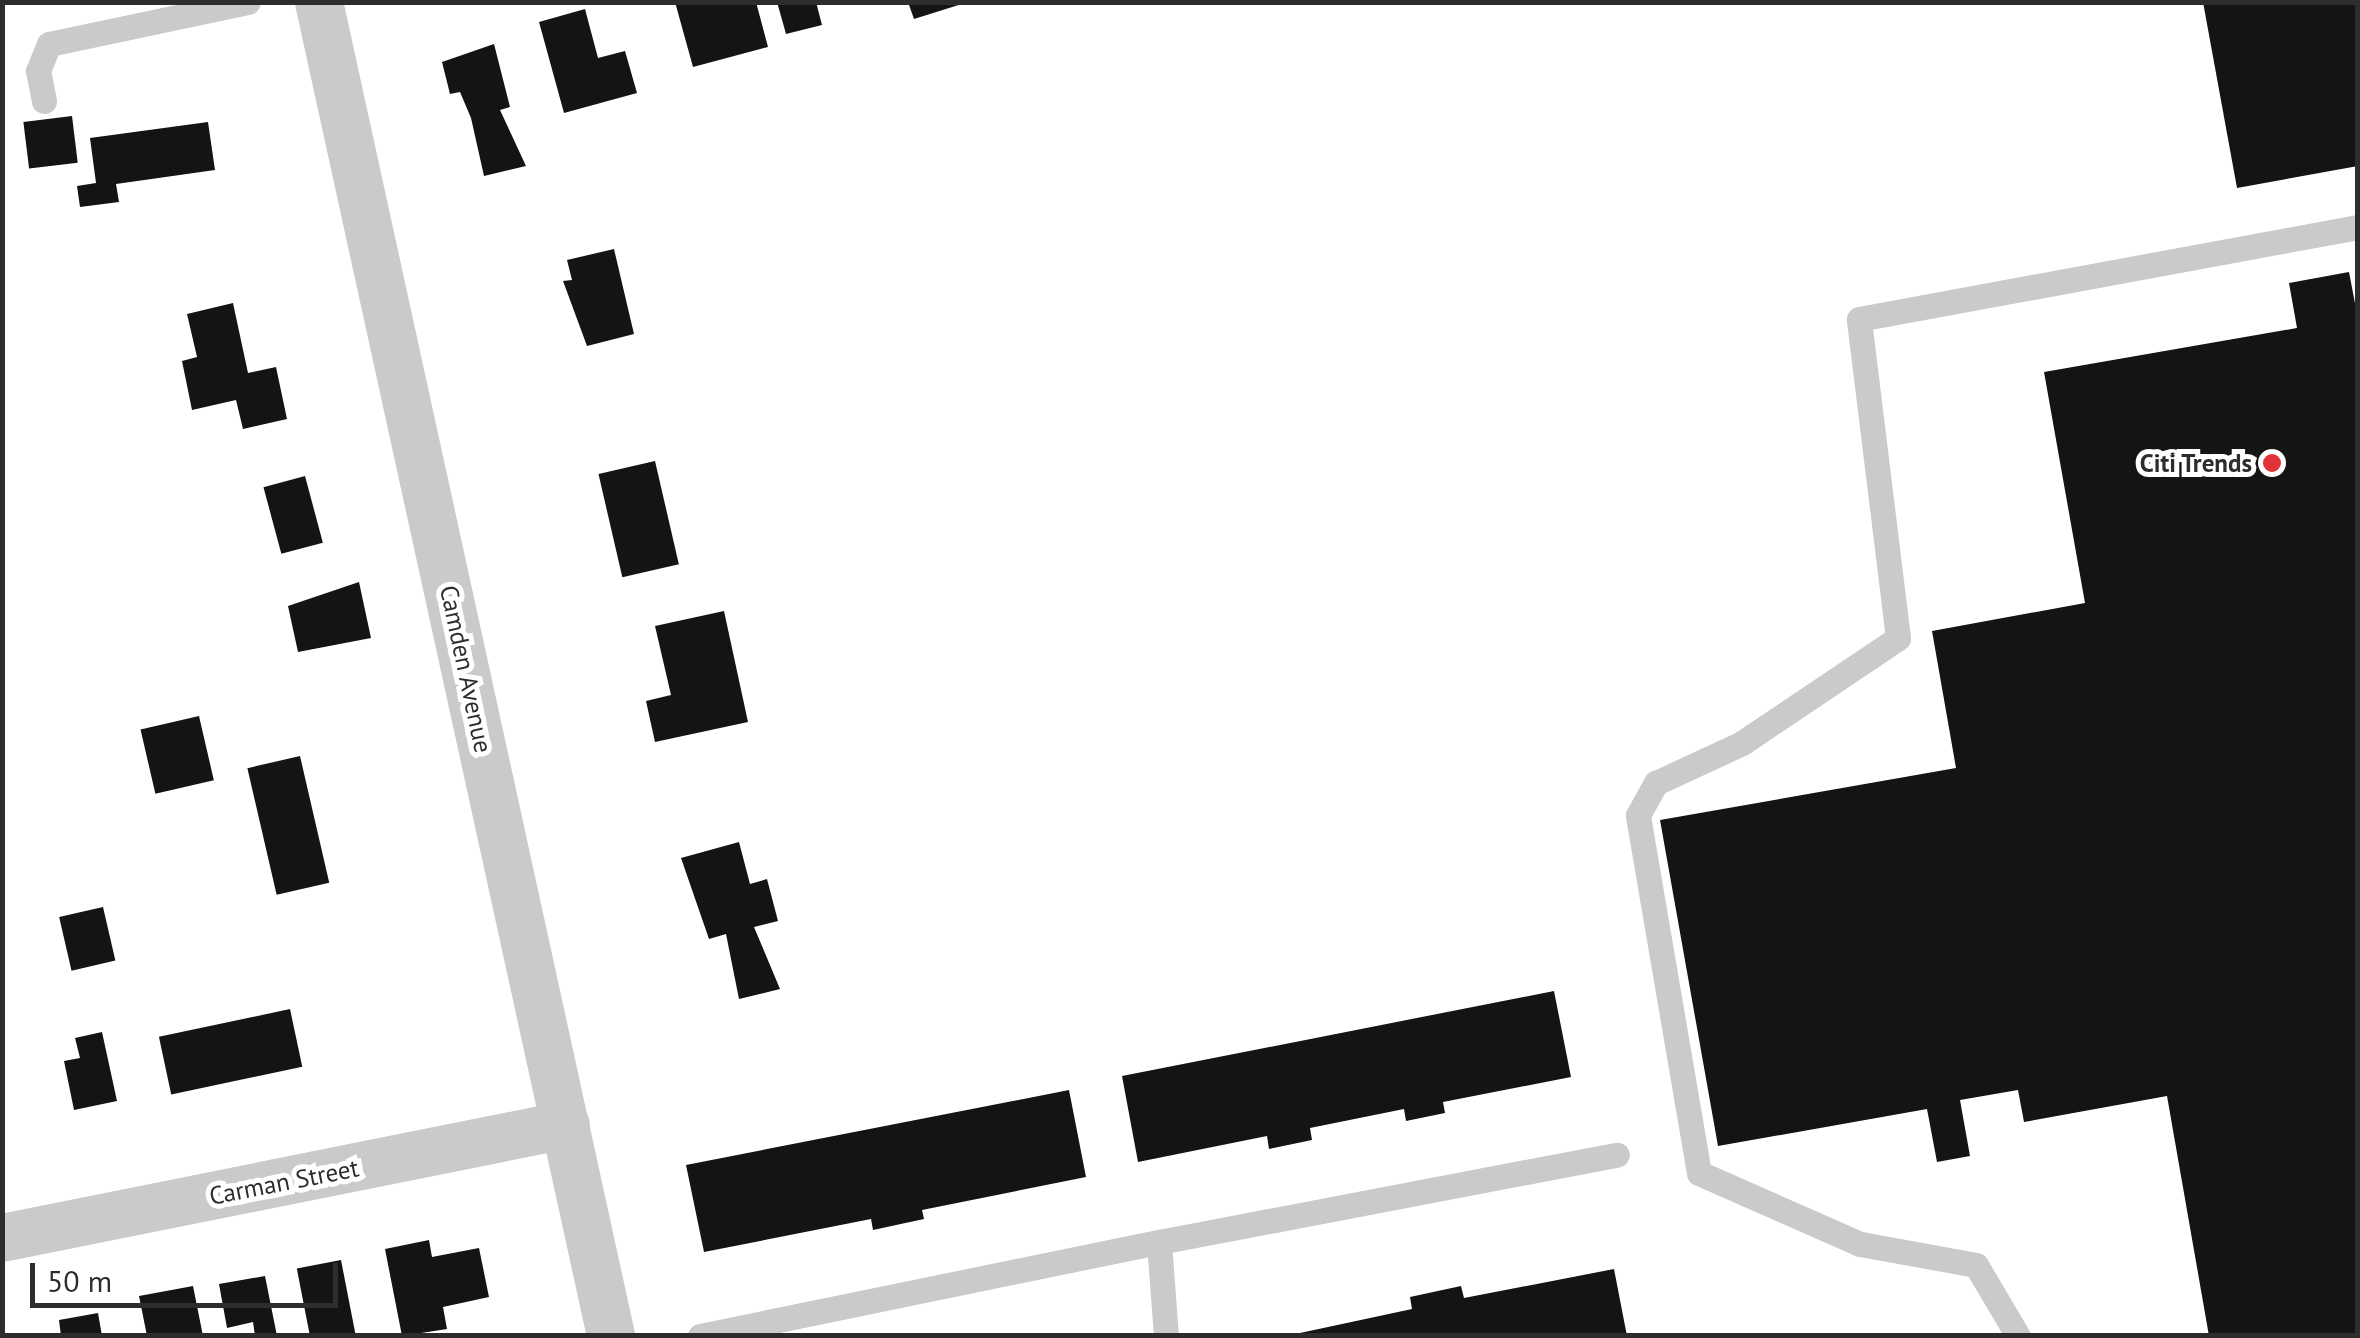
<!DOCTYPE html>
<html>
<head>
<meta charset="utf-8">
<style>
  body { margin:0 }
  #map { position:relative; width:2360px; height:1338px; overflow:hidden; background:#fff; font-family:"PT Sans",sans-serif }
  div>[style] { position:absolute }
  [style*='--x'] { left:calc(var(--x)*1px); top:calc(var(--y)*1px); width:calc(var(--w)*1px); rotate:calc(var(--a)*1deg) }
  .building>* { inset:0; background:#141414; transform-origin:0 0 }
  .lane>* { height:25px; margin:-12.5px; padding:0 12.5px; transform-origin:12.5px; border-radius:12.5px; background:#cacaca }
  .street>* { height:48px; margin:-24px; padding:0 24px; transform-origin:24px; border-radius:24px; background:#cacaca }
  .dots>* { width:28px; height:28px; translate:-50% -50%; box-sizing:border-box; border:5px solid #fff; border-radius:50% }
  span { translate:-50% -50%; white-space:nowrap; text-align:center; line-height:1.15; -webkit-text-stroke:10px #fff; paint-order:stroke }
  .poi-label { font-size:25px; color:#2d2d2d; font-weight:700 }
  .right { translate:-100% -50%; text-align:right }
  .street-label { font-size:25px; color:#2d2d2d }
  .frame { position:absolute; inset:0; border:5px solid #2d2d2d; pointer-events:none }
  .scale { position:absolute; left:30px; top:1263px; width:308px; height:45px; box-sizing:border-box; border:5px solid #2d2d2d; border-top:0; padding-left:12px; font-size:30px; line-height:35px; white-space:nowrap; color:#2d2d2d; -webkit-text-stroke:8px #fff; paint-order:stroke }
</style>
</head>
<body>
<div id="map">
  <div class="building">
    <div style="clip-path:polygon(675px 2px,756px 2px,768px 47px,693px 67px)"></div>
    <div style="clip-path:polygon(777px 2px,816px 2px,822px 25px,786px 34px)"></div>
    <div style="clip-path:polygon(908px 2px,965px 2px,965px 3px,914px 19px)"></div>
    <div style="clip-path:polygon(2203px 2px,2358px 2px,2358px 166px,2237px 188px)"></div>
    <div style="clip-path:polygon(585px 9px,598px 58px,625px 51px,637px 93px,564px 113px,539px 22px)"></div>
    <div style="clip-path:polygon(494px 44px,510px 107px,500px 110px,526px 166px,484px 176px,471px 118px,460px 92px,450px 94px,442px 62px)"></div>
    <div style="left:72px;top:116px;width:47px;height:49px;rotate:83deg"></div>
    <div style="clip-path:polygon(208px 122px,215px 170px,116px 184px,119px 202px,80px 207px,77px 186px,96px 183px,90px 138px)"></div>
    <div style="clip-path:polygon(614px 249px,634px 334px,587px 346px,563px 281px,572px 280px,567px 260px)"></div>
    <div style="clip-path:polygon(2349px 272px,2358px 319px,2358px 1336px,2209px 1336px,2167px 1096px,2024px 1122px,2018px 1090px,1960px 1100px,1970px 1156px,1937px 1162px,1927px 1109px,1718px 1146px,1660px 820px,1956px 768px,1932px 631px,2085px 603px,2044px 372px,2297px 328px,2289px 283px)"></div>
    <div style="clip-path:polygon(233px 303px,248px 373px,276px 367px,287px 419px,243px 429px,236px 400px,192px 410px,182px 361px,197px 357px,187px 314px)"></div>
    <div style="left:655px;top:461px;width:106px;height:58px;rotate:77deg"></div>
    <div style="left:305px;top:476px;width:69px;height:43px;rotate:75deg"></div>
    <div style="clip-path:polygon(359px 582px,371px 638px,298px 652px,288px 606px)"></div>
    <div style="clip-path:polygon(724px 611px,748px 722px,655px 742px,646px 701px,671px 695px,655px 626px)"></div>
    <div style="left:199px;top:716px;width:66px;height:60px;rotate:77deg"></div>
    <div style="left:300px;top:756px;width:130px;height:54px;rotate:77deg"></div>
    <div style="clip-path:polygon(739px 842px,750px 884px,767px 879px,778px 921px,754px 927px,780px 989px,739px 999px,726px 934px,709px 939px,681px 858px)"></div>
    <div style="left:103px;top:907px;width:55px;height:45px;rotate:77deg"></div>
    <div style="clip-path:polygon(1554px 991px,1571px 1077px,1443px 1102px,1445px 1113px,1406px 1121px,1404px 1109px,1310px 1128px,1312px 1140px,1269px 1149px,1267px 1136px,1138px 1162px,1122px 1076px)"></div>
    <div style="left:290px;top:1009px;width:59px;height:134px;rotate:78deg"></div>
    <div style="clip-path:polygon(102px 1032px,117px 1101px,74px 1110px,64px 1061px,80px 1058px,75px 1038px)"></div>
    <div style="clip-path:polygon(1069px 1090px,1086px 1177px,922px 1210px,924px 1219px,873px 1230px,871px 1219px,704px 1252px,686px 1165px)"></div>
    <div style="clip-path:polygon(429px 1240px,432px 1257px,479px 1248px,489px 1297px,443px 1307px,447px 1329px,402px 1336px,385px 1249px)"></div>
    <div style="left:341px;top:1260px;width:77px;height:45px;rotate:79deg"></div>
    <div style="clip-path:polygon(1614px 1269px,1627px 1336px,1286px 1336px,1412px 1309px,1410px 1297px,1461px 1286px,1464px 1298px)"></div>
    <div style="clip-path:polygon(265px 1276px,277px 1336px,255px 1336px,253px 1322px,227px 1328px,219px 1284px)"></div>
    <div style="clip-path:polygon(193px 1286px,203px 1336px,147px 1336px,139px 1296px)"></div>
    <div style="clip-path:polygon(98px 1313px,102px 1336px,61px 1336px,59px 1320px)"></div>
  </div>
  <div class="lane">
    <div style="--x:44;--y:101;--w:31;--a:-101"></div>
    <div style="--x:38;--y:71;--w:29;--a:-68"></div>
    <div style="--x:49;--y:44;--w:203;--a:-11.9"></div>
    <div style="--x:700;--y:1336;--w:469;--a:-11.6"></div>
    <div style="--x:1166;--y:1336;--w:94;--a:-94.3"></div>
    <div style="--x:1159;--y:1242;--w:466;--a:-10.8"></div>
    <div style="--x:2018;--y:1336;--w:82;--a:-120.6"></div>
    <div style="--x:1976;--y:1265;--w:118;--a:-169.7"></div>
    <div style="--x:1860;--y:1244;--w:176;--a:-156.2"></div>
    <div style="--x:1699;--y:1173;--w:363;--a:-99.7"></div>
    <div style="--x:1638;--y:815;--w:37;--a:-61"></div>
    <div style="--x:1656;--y:783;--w:95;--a:-24.9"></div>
    <div style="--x:1742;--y:743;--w:188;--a:-33.9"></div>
    <div style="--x:1898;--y:638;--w:321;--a:-97"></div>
    <div style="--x:1859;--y:319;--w:507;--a:-10.45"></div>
  </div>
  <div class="street">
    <div style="--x:319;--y:2;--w:1366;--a:77.65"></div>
    <div style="--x:2;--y:1238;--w:575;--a:-11.33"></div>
  </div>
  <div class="dots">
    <div style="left:2272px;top:463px;background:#e13237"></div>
  </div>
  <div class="poi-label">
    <span class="right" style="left:2252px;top:463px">Citi Trends</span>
  </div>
  <div class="street-label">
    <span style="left:466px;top:669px;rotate:78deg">Camden Avenue</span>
    <span style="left:284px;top:1182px;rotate:-11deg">Carman Street</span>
  </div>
  <div class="frame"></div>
  <div class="scale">50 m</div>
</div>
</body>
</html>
